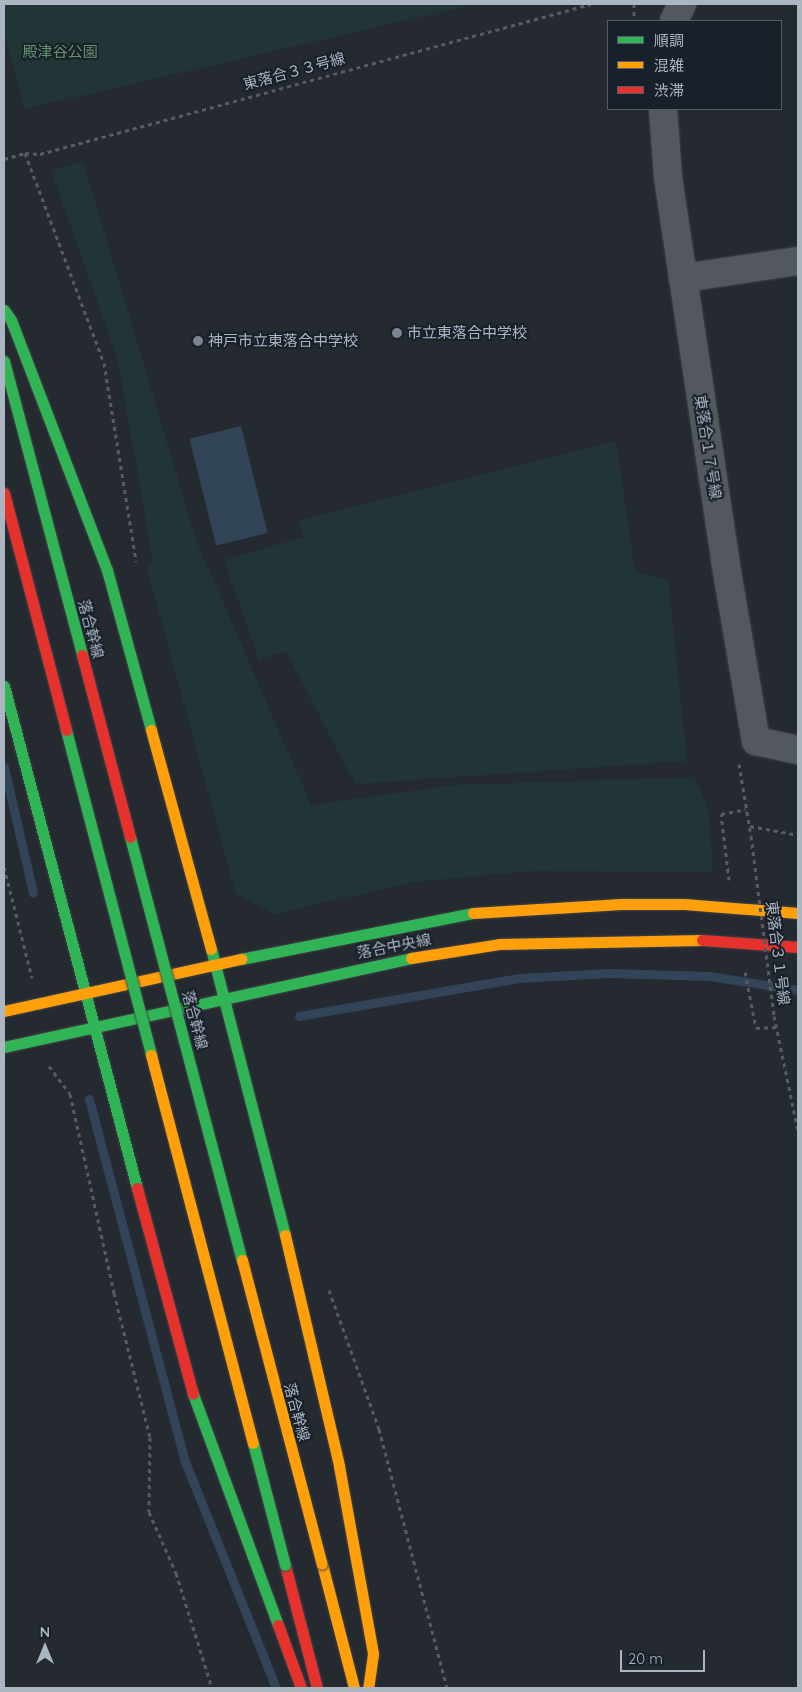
<!DOCTYPE html>
<html>
<head>
<meta charset="utf-8">
<style>
  body { margin:0 }
  #map { position:relative; width:802px; height:1692px; overflow:hidden; background:#242a30; font-family:Quicksand,"Noto Sans JP",sans-serif }
  div>[style] { position:absolute }
  [style*='--x'] { left:calc(var(--x)*1px); top:calc(var(--y)*1px); width:calc(var(--w)*1px); rotate:calc(var(--a)*1deg) }
  .green>* { inset:0; background:#223536 }
  .water>* { inset:0; background:#314458; transform-origin:0 0 }
  .stream>* { height:9px; margin:-4.5px; padding:0 4.5px; transform-origin:4.5px; border-radius:4.5px; background:#314458 }
  .path>* { height:3px; margin-top:-1.5px; transform-origin:0; background:repeating-linear-gradient(90deg,#565c62 0 4px,transparent 0 8px) }
  .roads { filter:drop-shadow(0 0 1px #404449) drop-shadow(0 0 1px #404449) }
  .street>* { height:28px; margin:-14px; padding:0 14px; transform-origin:14px; border-radius:14px; background:#53585f }
  .fast>* { height:11px; margin:-5.5px; padding:0 5.5px; transform-origin:5.5px; border-radius:5.5px; background:#30b455 }
  .slow>* { height:11px; margin:-5.5px; padding:0 5.5px; transform-origin:5.5px; border-radius:5.5px; background:#ff9f0a }
  .jam>* { height:11px; margin:-5.5px; padding:0 5.5px; transform-origin:5.5px; border-radius:5.5px; background:#e5322d }
  .path-bridge>* { height:3px; margin-top:-1.5px; transform-origin:0; background:repeating-linear-gradient(90deg,#565c62 0 4px,transparent 0 8px) }
  .bridges { filter:drop-shadow(0 0 1px #404449) drop-shadow(0 0 1px #404449) }
  .fast-bridge>* { height:11px; margin:-5.5px; padding:0 5.5px; transform-origin:5.5px; border-radius:5.5px; background:#30b455 }
  .slow-bridge>* { height:11px; margin:-5.5px; padding:0 5.5px; transform-origin:5.5px; border-radius:5.5px; background:#ff9f0a }
  .jam-bridge>* { height:11px; margin:-5.5px; padding:0 5.5px; transform-origin:5.5px; border-radius:5.5px; background:#e5322d }
  .dots>* { width:14px; height:14px; translate:-50% -50%; box-sizing:border-box; border:2px solid #18202a; border-radius:50% }
  span { translate:-50% -50%; white-space:nowrap; text-align:center; line-height:1.15; -webkit-text-stroke:4px #18202a; paint-order:stroke }
  .park-label { font-size:15px; color:#64926c }
  .street-label { font-size:15px; color:#acb6c3 }
  .poi-label { font-size:15px; color:#acb6c3 }
  .left { translate:0 -50%; text-align:left }
  .frame { position:absolute; inset:0; border:5px solid #acb6c3; pointer-events:none }
  .legend { position:absolute; left:607px; top:20px; width:175px; height:90px; box-sizing:border-box; background:#18202a; border:1px solid #535c67; margin:0; padding:6px 9px; list-style:none; font-size:15px; color:#acb6c3 }
  .legend li { display:flex; align-items:center; gap:10px; height:25px }
  .legend b { width:25px; border:1px solid #535c67 }
  .north { position:absolute; left:20px; top:1622px; width:50px; height:50px; -webkit-text-stroke:4px #18202a; paint-order:stroke; rotate:0deg; font-size:14px; font-weight:700; line-height:20px; text-align:center; color:#acb6c3 }
  .north::after { content:''; display:block; margin:auto; width:18px; height:22px; background:#acb6c3; clip-path:polygon(50% 0,100% 100%,50% 72%,0 100%) }
  .scale { position:absolute; left:620px; top:1650px; width:85px; height:22px; box-sizing:border-box; border:2px solid #acb6c3; border-top:0; padding-left:6px; font-size:15px; line-height:18px; white-space:nowrap; color:#acb6c3; -webkit-text-stroke:4px #18202a; paint-order:stroke }
</style>
</head>
<body>
<div id="map">
  <div class="green">
    <div style="clip-path:polygon(4px 4px,476px 4px,25px 109px,4px 34px)"></div>
    <div style="clip-path:polygon(83px 161px,196px 540px,311px 805px,454px 785px,694px 777px,708px 807px,713px 872px,533px 871px,414px 882px,275px 914px,236px 894px,147px 568px,153px 562px,118px 360px,51px 170px)"></div>
    <div style="clip-path:polygon(616px 441px,635px 572px,668px 579px,687px 761px,355px 784px,286px 651px,259px 660px,224px 560px,304px 537px,299px 520px)"></div>
  </div>
  <div class="water">
    <div style="left:241px;top:426px;width:110px;height:53px;rotate:76deg"></div>
  </div>
  <div class="stream">
    <div style="--x:4;--y:767;--w:129;--a:77"></div>
    <div style="--x:299;--y:1016;--w:223;--a:-9.8"></div>
    <div style="--x:519;--y:978;--w:90;--a:-3.2"></div>
    <div style="--x:609;--y:973;--w:100;--a:1.7"></div>
    <div style="--x:709;--y:976;--w:90;--a:8.9"></div>
    <div style="--x:89;--y:1099;--w:372;--a:75.2"></div>
    <div style="--x:184;--y:1459;--w:247;--a:68.1"></div>
  </div>
  <div class="path">
    <div style="--x:634;--y:4;--w:17;--a:90"></div>
    <div style="--x:25;--y:153;--w:224;--a:69.4"></div>
    <div style="--x:104;--y:363;--w:201;--a:80.8"></div>
    <div style="--x:4;--y:159;--w:22;--a:-16"></div>
    <div style="--x:25;--y:153;--w:15;--a:4"></div>
    <div style="--x:40;--y:154;--w:571;--a:-15.23"></div>
    <div style="--x:739;--y:764;--w:73;--a:80.5"></div>
    <div style="--x:750;--y:826;--w:49;--a:10.6"></div>
    <div style="--x:4;--y:867;--w:114;--a:75.8"></div>
    <div style="--x:729;--y:880;--w:66;--a:-96.9"></div>
    <div style="--x:721;--y:814;--w:25;--a:-11"></div>
    <div style="--x:745;--y:972;--w:57;--a:78.9"></div>
    <div style="--x:756;--y:1028;--w:20;--a:-3"></div>
    <div style="--x:774;--y:1016;--w:117;--a:78.2"></div>
    <div style="--x:49;--y:1066;--w:35;--a:53"></div>
    <div style="--x:70;--y:1094;--w:204;--a:77.5"></div>
    <div style="--x:114;--y:1293;--w:148;--a:76"></div>
    <div style="--x:150;--y:1437;--w:75;--a:90.8"></div>
    <div style="--x:149;--y:1512;--w:67;--a:66.1"></div>
    <div style="--x:176;--y:1573;--w:121;--a:72.6"></div>
    <div style="--x:329;--y:1290;--w:148;--a:70.2"></div>
    <div style="--x:379;--y:1429;--w:268;--a:75.3"></div>
  </div>
  <div class="roads">
    <div class="street">
      <div style="--x:674;--y:21;--w:19;--a:-65"></div>
      <div style="--x:663;--y:109;--w:68;--a:85.8"></div>
      <div style="--x:668;--y:177;--w:387;--a:81.5"></div>
      <div style="--x:725;--y:560;--w:184;--a:80.3"></div>
      <div style="--x:756;--y:741;--w:43;--a:12.1"></div>
      <div style="--x:683;--y:278;--w:116;--a:-8.4"></div>
    </div>
    <div class="fast">
      <div style="--x:4;--y:310;--w:12;--a:55"></div>
      <div style="--x:11;--y:320;--w:268;--a:69"></div>
      <div style="--x:107;--y:570;--w:166;--a:74.6"></div>
      <div style="--x:4;--y:686;--w:519;--a:75.16"></div>
      <div style="--x:211;--y:949;--w:295;--a:75.5"></div>
      <div style="--x:241;--y:959;--w:237;--a:-11.2"></div>
      <div style="--x:4;--y:1047;--w:417;--a:-12.3"></div>
      <div style="--x:193;--y:1394;--w:246;--a:69.8"></div>
    </div>
    <div class="slow">
      <div style="--x:151;--y:730;--w:227;--a:74.7"></div>
      <div style="--x:473;--y:913;--w:148;--a:-3.5"></div>
      <div style="--x:621;--y:904;--w:63;--a:0"></div>
      <div style="--x:684;--y:904;--w:114;--a:4.5"></div>
      <div style="--x:411;--y:958;--w:89;--a:-9"></div>
      <div style="--x:499;--y:944;--w:203;--a:-1.1"></div>
      <div style="--x:4;--y:1011;--w:243;--a:-12.4"></div>
      <div style="--x:285;--y:1235;--w:237;--a:76.8"></div>
      <div style="--x:339;--y:1466;--w:191;--a:79.7"></div>
      <div style="--x:373;--y:1654;--w:34;--a:98"></div>
      <div style="--x:322;--y:1564;--w:128;--a:75.5"></div>
    </div>
    <div class="jam">
      <div style="--x:702;--y:940;--w:96;--a:4.2"></div>
      <div style="--x:137;--y:1188;--w:213;--a:74.8"></div>
      <div style="--x:285;--y:1565;--w:127;--a:75.4"></div>
      <div style="--x:278;--y:1625;--w:67;--a:69.9"></div>
    </div>
  </div>
  <div class="path-bridge">
    <div style="--x:751;--y:836;--w:181;--a:82.7"></div>
  </div>
  <div class="bridges">
    <div class="fast-bridge">
      <div style="--x:4;--y:361;--w:304;--a:75.1"></div>
      <div style="--x:66;--y:730;--w:336;--a:75.3"></div>
      <div style="--x:130;--y:837;--w:438;--a:75.2"></div>
      <div style="--x:253;--y:1443;--w:126;--a:75.3"></div>
    </div>
    <div class="slow-bridge">
      <div style="--x:151;--y:1055;--w:401;--a:75.3"></div>
      <div style="--x:242;--y:1260;--w:314;--a:75.3"></div>
    </div>
    <div class="jam-bridge">
      <div style="--x:4;--y:493;--w:245;--a:75.3"></div>
      <div style="--x:82;--y:655;--w:188;--a:75.2"></div>
    </div>
  </div>
  <div class="dots">
    <div style="left:397px;top:333px;background:#7c8590"></div>
    <div style="left:198px;top:341px;background:#7c8590"></div>
  </div>
  <div class="park-label">
    <span style="left:60px;top:52px">殿津谷公園</span>
  </div>
  <div class="street-label">
    <span style="left:294px;top:71px;rotate:-15deg">東落合３３号線</span>
    <span style="left:708px;top:447px;rotate:81deg">東落合１７号線</span>
    <span style="left:91px;top:629px;rotate:75deg">落合幹線</span>
    <span style="left:394px;top:946px;rotate:-11deg">落合中央線</span>
    <span style="left:778px;top:953px;rotate:83deg">東落合３１号線</span>
    <span style="left:195px;top:1020px;rotate:75deg">落合幹線</span>
    <span style="left:297px;top:1412px;rotate:75deg">落合幹線</span>
  </div>
  <div class="poi-label">
    <span class="left" style="left:407px;top:333px">市立東落合中学校</span>
    <span class="left" style="left:208px;top:341px">神戸市立東落合中学校</span>
  </div>
  <div class="frame"></div>
  <ul class="legend">
  <li><b style="height:6px;background:#30b455"></b>順調</li>
  <li><b style="height:6px;background:#ff9f0a"></b>混雑</li>
  <li><b style="height:6px;background:#e5322d"></b>渋滞</li>
  </ul>
  <div class="north">N</div>
  <div class="scale">20 m</div>
</div>
</body>
</html>
